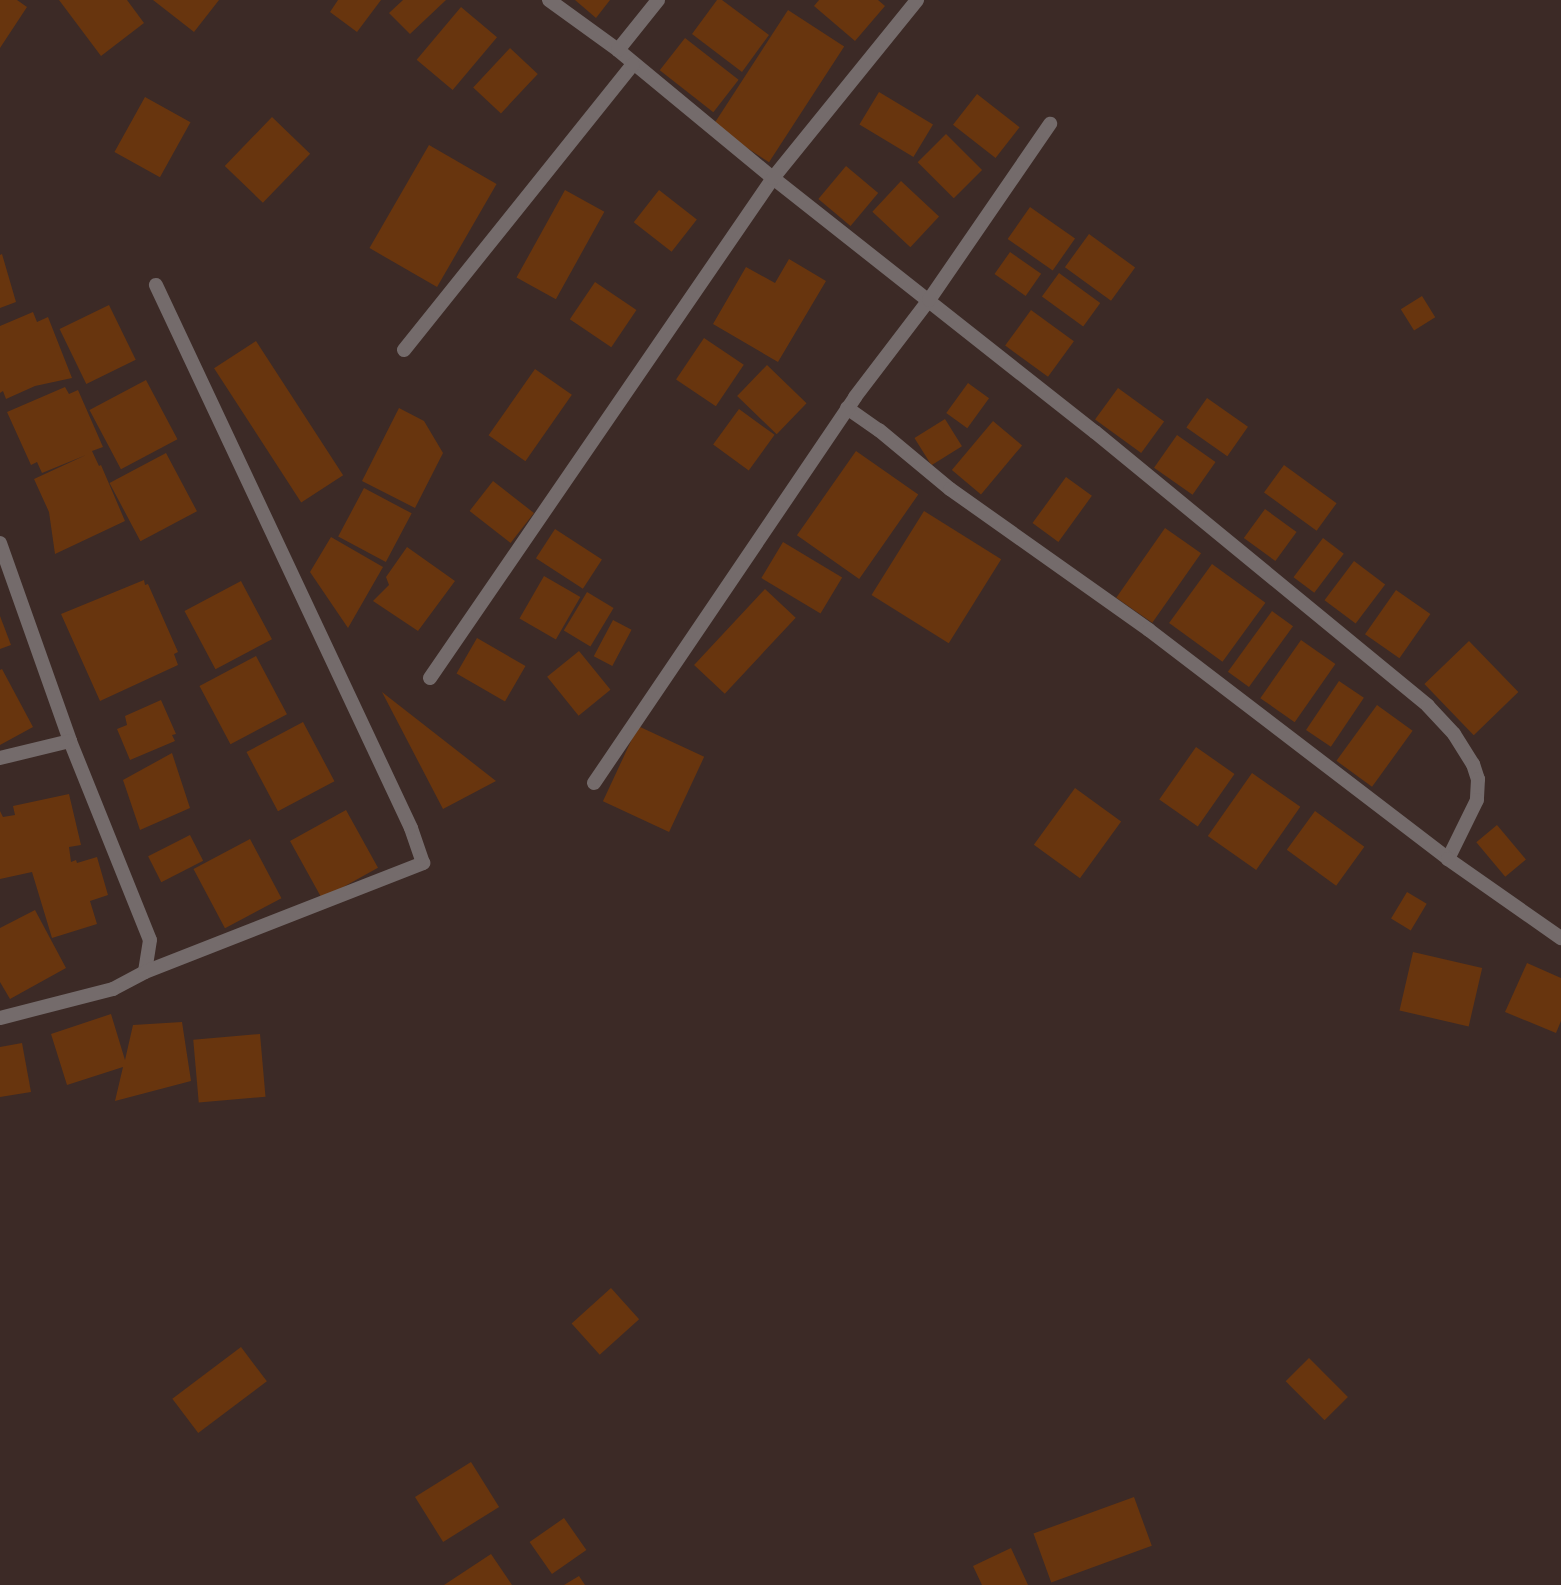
<!DOCTYPE html>
<html>
<head>
<meta charset="utf-8">
<style>
  body { margin:0 }
  #map { position:relative; width:1561px; height:1585px; overflow:hidden; background:#3c2a26; font-family:"PT Sans",sans-serif }
  div>[style] { position:absolute }
  [style*='--x'] { left:calc(var(--x)*1px); top:calc(var(--y)*1px); width:calc(var(--w)*1px); rotate:calc(var(--a)*1deg) }
  .building>* { inset:0; background:#68350e; transform-origin:0 0 }
  .minor>* { height:14px; margin:-7px; padding:0 7px; transform-origin:7px; border-radius:7px; background:#746b6b }
  span { translate:-50% -50%; white-space:nowrap; text-align:center; line-height:1.15; -webkit-text-stroke:5px #3c2a26; paint-order:stroke }
</style>
</head>
<body>
<div id="map">
  <div class="building">
    <div style="clip-path:polygon(0 0,17px 0,27px 7px,0 48px)"></div>
    <div style="clip-path:polygon(59px 0,127px 0,144px 23px,101px 56px)"></div>
    <div style="clip-path:polygon(153px 0,219px 0,194px 32px)"></div>
    <div style="clip-path:polygon(338px 0,381px 0,357px 32px,330px 12px)"></div>
    <div style="clip-path:polygon(403px 0,446px 0,410px 34px,389px 13px)"></div>
    <div style="clip-path:polygon(575px 0,610px 0,596px 18px)"></div>
    <div style="clip-path:polygon(717px 0,722px 0,769px 35px,742px 72px,692px 34px)"></div>
    <div style="clip-path:polygon(819px 0,878px 0,885px 6px,855px 41px,814px 6px)"></div>
    <div style="left:461px;top:7px;width:47px;height:69px;rotate:40deg"></div>
    <div style="left:788px;top:10px;width:67px;height:138px;rotate:33deg"></div>
    <div style="left:685px;top:38px;width:68px;height:41px;rotate:38deg"></div>
    <div style="left:510px;top:48px;width:38px;height:54px;rotate:43deg"></div>
    <div style="left:879px;top:92px;width:63px;height:38px;rotate:31deg"></div>
    <div style="left:977px;top:94px;width:54px;height:39px;rotate:38deg"></div>
    <div style="left:145px;top:97px;width:52px;height:63px;rotate:29deg"></div>
    <div style="left:272px;top:117px;width:53px;height:68px;rotate:44deg"></div>
    <div style="left:946px;top:134px;width:51px;height:40px;rotate:45deg"></div>
    <div style="left:429px;top:145px;width:78px;height:119px;rotate:30deg"></div>
    <div style="left:846px;top:166px;width:42px;height:43px;rotate:40deg"></div>
    <div style="left:901px;top:181px;width:52px;height:42px;rotate:43deg"></div>
    <div style="left:565px;top:190px;width:45px;height:100px;rotate:29deg"></div>
    <div style="left:659px;top:190px;width:48px;height:41px;rotate:38deg"></div>
    <div style="left:1030px;top:207px;width:55px;height:39px;rotate:35deg"></div>
    <div style="left:1089px;top:234px;width:57px;height:41px;rotate:36deg"></div>
    <div style="left:1010px;top:252px;width:38px;height:27px;rotate:35deg"></div>
    <div style="clip-path:polygon(2px 254px,16px 302px,0 308px,0 255px)"></div>
    <div style="clip-path:polygon(789px 259px,826px 281px,778px 362px,713px 324px,746px 267px,775px 283px)"></div>
    <div style="left:1059px;top:273px;width:51px;height:29px;rotate:36deg"></div>
    <div style="left:595px;top:282px;width:50px;height:45px;rotate:34deg"></div>
    <div style="left:1422px;top:296px;width:25px;height:25px;rotate:58deg"></div>
    <div style="left:109px;top:305px;width:61px;height:55px;rotate:64deg"></div>
    <div style="left:1031px;top:310px;width:53px;height:44px;rotate:36deg"></div>
    <div style="clip-path:polygon(33px 312px,37px 322px,48px 317px,72px 378px,35px 386px,6px 399px,3px 391px,0 393px,0 326px)"></div>
    <div style="left:704px;top:338px;width:48px;height:50px;rotate:34deg"></div>
    <div style="left:256px;top:341px;width:160px;height:50px;rotate:57deg"></div>
    <div style="left:767px;top:365px;width:55px;height:43px;rotate:44deg"></div>
    <div style="left:535px;top:369px;width:45px;height:81px;rotate:35deg"></div>
    <div style="left:146px;top:380px;width:67px;height:64px;rotate:62deg"></div>
    <div style="left:968px;top:383px;width:26px;height:37px;rotate:36deg"></div>
    <div style="clip-path:polygon(65px 387px,69px 394px,78px 390px,103px 447px,92px 451px,99px 466px,101px 465px,125px 521px,55px 554px,49px 512px,34px 479px,86px 455px,42px 473px,37px 462px,31px 465px,7px 412px)"></div>
    <div style="left:1118px;top:388px;width:57px;height:39px;rotate:36deg"></div>
    <div style="left:1207px;top:398px;width:50px;height:36px;rotate:35deg"></div>
    <div style="clip-path:polygon(399px 408px,424px 421px,443px 453px,415px 508px,362px 481px)"></div>
    <div style="left:739px;top:409px;width:44px;height:44px;rotate:36deg"></div>
    <div style="left:945px;top:419px;width:32px;height:36px;rotate:58deg"></div>
    <div style="left:993px;top:421px;width:38px;height:64px;rotate:40deg"></div>
    <div style="left:1177px;top:435px;width:47px;height:40px;rotate:35deg"></div>
    <div style="left:856px;top:451px;width:76px;height:103px;rotate:35deg"></div>
    <div style="left:166px;top:453px;width:66px;height:64px;rotate:62deg"></div>
    <div style="left:1284px;top:465px;width:65px;height:34px;rotate:36deg"></div>
    <div style="left:1066px;top:477px;width:32px;height:57px;rotate:36deg"></div>
    <div style="left:493px;top:481px;width:52px;height:38px;rotate:38deg"></div>
    <div style="left:364px;top:488px;width:54px;height:55px;rotate:28deg"></div>
    <div style="left:1265px;top:509px;width:39px;height:36px;rotate:36deg"></div>
    <div style="left:924px;top:511px;width:91px;height:99px;rotate:32deg"></div>
    <div style="left:1165px;top:528px;width:44px;height:85px;rotate:35deg"></div>
    <div style="left:555px;top:529px;width:56px;height:35px;rotate:33deg"></div>
    <div style="clip-path:polygon(331px 537px,383px 567px,348px 628px,310px 572px)"></div>
    <div style="left:1323px;top:538px;width:26px;height:49px;rotate:37deg"></div>
    <div style="left:783px;top:542px;width:69px;height:42px;rotate:31deg"></div>
    <div style="clip-path:polygon(407px 547px,455px 581px,418px 631px,373px 601px,389px 585px,386px 577px)"></div>
    <div style="left:1354px;top:561px;width:39px;height:49px;rotate:37deg"></div>
    <div style="left:1212px;top:564px;width:66px;height:73px;rotate:36deg"></div>
    <div style="left:544px;top:576px;width:42px;height:49px;rotate:30deg"></div>
    <div style="clip-path:polygon(144px 580px,145px 585px,148px 584px,178px 652px,174px 654px,178px 665px,100px 701px,61px 614px)"></div>
    <div style="left:241px;top:581px;width:66px;height:64px;rotate:62deg"></div>
    <div style="left:765px;top:589px;width:42px;height:104px;rotate:43deg"></div>
    <div style="left:1396px;top:590px;width:42px;height:54px;rotate:35deg"></div>
    <div style="left:587px;top:592px;width:31px;height:45px;rotate:31deg"></div>
    <div style="left:1272px;top:611px;width:26px;height:75px;rotate:36deg"></div>
    <div style="clip-path:polygon(0 616px,11px 645px,0 649px)"></div>
    <div style="left:613px;top:620px;width:21px;height:41px;rotate:28deg"></div>
    <div style="left:477px;top:638px;width:56px;height:41px;rotate:30deg"></div>
    <div style="left:1301px;top:640px;width:42px;height:71px;rotate:35deg"></div>
    <div style="left:1469px;top:641px;width:71px;height:62px;rotate:46deg"></div>
    <div style="left:579px;top:651px;width:50px;height:41px;rotate:51deg"></div>
    <div style="left:256px;top:656px;width:66px;height:64px;rotate:62deg"></div>
    <div style="clip-path:polygon(2px 669px,33px 727px,0 745px,0 670px)"></div>
    <div style="left:1339px;top:681px;width:30px;height:59px;rotate:34deg"></div>
    <div style="clip-path:polygon(382px 692px,496px 781px,443px 809px)"></div>
    <div style="clip-path:polygon(161px 700px,176px 734px,172px 735px,175px 741px,130px 760px,117px 729px,127px 725px,125px 716px)"></div>
    <div style="left:1377px;top:705px;width:44px;height:69px;rotate:36deg"></div>
    <div style="left:303px;top:722px;width:67px;height:64px;rotate:62deg"></div>
    <div style="left:638px;top:726px;width:73px;height:83px;rotate:25deg"></div>
    <div style="left:1196px;top:747px;width:47px;height:64px;rotate:35deg"></div>
    <div style="clip-path:polygon(172px 753px,190px 808px,140px 830px,123px 780px)"></div>
    <div style="left:1252px;top:773px;width:59px;height:77px;rotate:35deg"></div>
    <div style="left:1075px;top:788px;width:57px;height:70px;rotate:36deg"></div>
    <div style="clip-path:polygon(69px 794px,81px 845px,69px 847px,71px 862px,76px 860px,77px 863px,97px 857px,108px 895px,90px 901px,97px 924px,52px 938px,32px 872px,0 879px,0 811px,3px 817px,15px 815px,13px 806px)"></div>
    <div style="left:346px;top:810px;width:66px;height:64px;rotate:61deg"></div>
    <div style="left:1315px;top:811px;width:61px;height:48px;rotate:36deg"></div>
    <div style="left:1497px;top:825px;width:45px;height:27px;rotate:50deg"></div>
    <div style="left:190px;top:835px;width:29px;height:47px;rotate:63deg"></div>
    <div style="left:250px;top:839px;width:67px;height:64px;rotate:62deg"></div>
    <div style="left:1407px;top:892px;width:23px;height:31px;rotate:31deg"></div>
    <div style="clip-path:polygon(35px 910px,66px 968px,10px 999px,0 982px,0 928px)"></div>
    <div style="left:1413px;top:952px;width:71px;height:60px;rotate:13deg"></div>
    <div style="clip-path:polygon(1527px 963px,1561px 978px,1561px 1021px,1556px 1033px,1505px 1012px)"></div>
    <div style="clip-path:polygon(111px 1014px,125px 1060px,133px 1025px,182px 1022px,191px 1081px,115px 1101px,123px 1067px,67px 1085px,51px 1034px)"></div>
    <div style="left:260px;top:1034px;width:63px;height:67px;rotate:85deg"></div>
    <div style="clip-path:polygon(22px 1043px,31px 1092px,0 1097px,0 1047px)"></div>
    <div style="left:611px;top:1288px;width:42px;height:53px;rotate:48deg"></div>
    <div style="left:241px;top:1347px;width:43px;height:86px;rotate:53deg"></div>
    <div style="left:1309px;top:1358px;width:55px;height:33px;rotate:45deg"></div>
    <div style="left:471px;top:1462px;width:53px;height:66px;rotate:58deg"></div>
    <div style="left:1134px;top:1497px;width:52px;height:107px;rotate:70deg"></div>
    <div style="left:564px;top:1518px;width:39px;height:42px;rotate:55deg"></div>
    <div style="clip-path:polygon(1011px 1548px,1028px 1585px,982px 1585px,973px 1566px)"></div>
    <div style="clip-path:polygon(491px 1554px,512px 1585px,444px 1585px)"></div>
    <div style="clip-path:polygon(579px 1576px,585px 1585px,564px 1585px)"></div>
  </div>
  <div class="minor">
    <div style="--x:549;--y:0;--w:85;--a:35.9"></div>
    <div style="--x:618;--y:50;--w:201;--a:39.6"></div>
    <div style="--x:773;--y:178;--w:410;--a:38.3"></div>
    <div style="--x:1095;--y:432;--w:431;--a:39.4"></div>
    <div style="--x:1428;--y:706;--w:38;--a:47"></div>
    <div style="--x:1454;--y:734;--w:36;--a:58"></div>
    <div style="--x:1473;--y:764;--w:16;--a:72"></div>
    <div style="--x:1478;--y:779;--w:21;--a:93"></div>
    <div style="--x:1477;--y:800;--w:66;--a:116.2"></div>
    <div style="--x:618;--y:50;--w:64;--a:-51.3"></div>
    <div style="--x:404;--y:350;--w:366;--a:-51.3"></div>
    <div style="--x:847;--y:408;--w:39;--a:35"></div>
    <div style="--x:879;--y:430;--w:92;--a:39.7"></div>
    <div style="--x:950;--y:489;--w:244;--a:35.3"></div>
    <div style="--x:1149;--y:630;--w:377;--a:37.4"></div>
    <div style="--x:1448;--y:859;--w:138;--a:35"></div>
    <div style="--x:0;--y:543;--w:210;--a:70.5"></div>
    <div style="--x:70;--y:741;--w:214;--a:68.1"></div>
    <div style="--x:150;--y:940;--w:32;--a:99"></div>
    <div style="--x:145;--y:972;--w:36;--a:152"></div>
    <div style="--x:113;--y:989;--w:117;--a:165.6"></div>
    <div style="--x:430;--y:678;--w:606;--a:-55.55"></div>
    <div style="--x:773;--y:178;--w:229;--a:-51"></div>
    <div style="--x:0;--y:758;--w:72;--a:-13.7"></div>
    <div style="--x:594;--y:783;--w:466;--a:-55.9"></div>
    <div style="--x:855;--y:397;--w:122;--a:-52.7"></div>
    <div style="--x:929;--y:300;--w:214;--a:-55.5"></div>
    <div style="--x:145;--y:972;--w:299;--a:-21.4"></div>
    <div style="--x:423;--y:863;--w:37;--a:-109"></div>
    <div style="--x:411;--y:828;--w:600;--a:-115.16"></div>
  </div>
</div>
</body>
</html>
